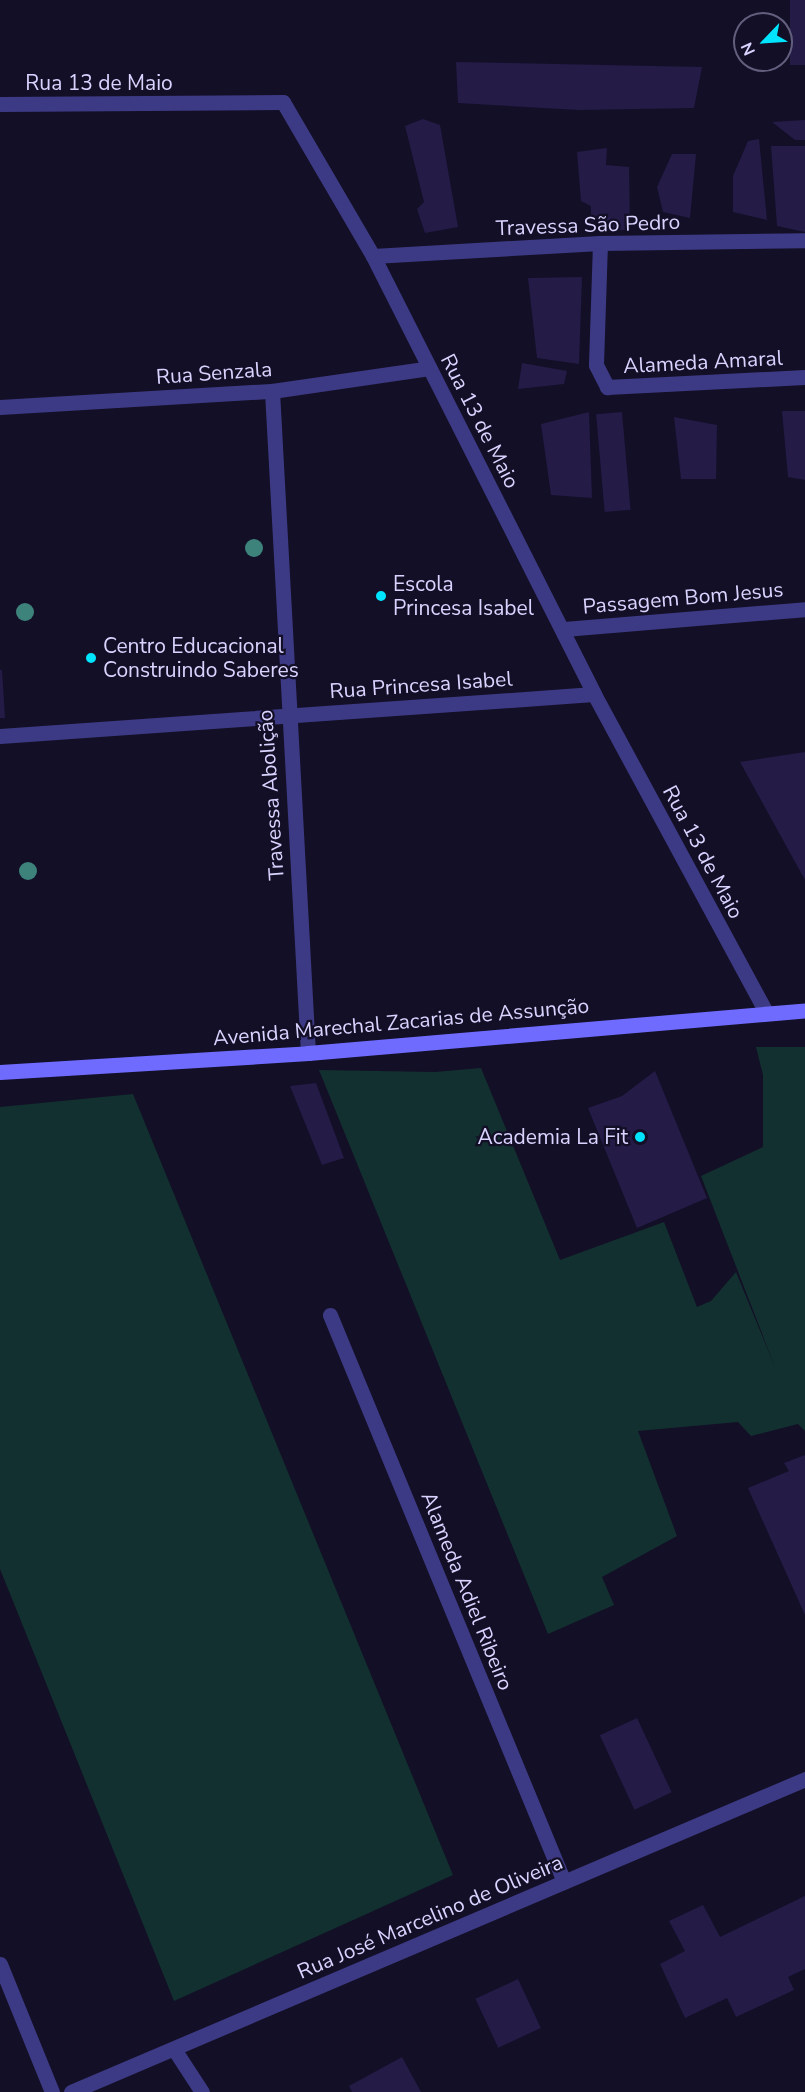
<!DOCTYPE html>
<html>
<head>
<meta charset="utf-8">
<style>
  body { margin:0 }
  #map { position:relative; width:805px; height:2092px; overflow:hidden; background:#130f26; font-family:"Nunito Sans",sans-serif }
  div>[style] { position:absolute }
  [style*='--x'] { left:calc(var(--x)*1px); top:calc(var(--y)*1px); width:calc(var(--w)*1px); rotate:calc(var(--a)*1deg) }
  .green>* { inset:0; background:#12302f }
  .building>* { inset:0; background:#241b47; transform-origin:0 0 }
  .minor>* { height:15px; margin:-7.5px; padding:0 7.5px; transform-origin:7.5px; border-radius:7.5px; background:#3d3a85 }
  .tertiary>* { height:15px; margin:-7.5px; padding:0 7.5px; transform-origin:7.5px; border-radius:7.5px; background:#3d3a85 }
  .secondary>* { height:15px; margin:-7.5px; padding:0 7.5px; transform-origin:7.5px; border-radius:7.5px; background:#6f6bff }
  .trees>* { width:18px; height:18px; margin:-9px; border-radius:50%; background:#3d827b }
  .dots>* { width:16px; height:16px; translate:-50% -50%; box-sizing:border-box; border:3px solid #130f26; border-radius:50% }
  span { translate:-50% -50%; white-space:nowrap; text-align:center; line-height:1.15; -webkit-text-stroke:4.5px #130f26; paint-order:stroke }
  .street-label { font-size:21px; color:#d9d4ff }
  .poi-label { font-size:21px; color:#d9d4ff }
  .left { translate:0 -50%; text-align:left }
  .right { translate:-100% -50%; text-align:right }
  .north { position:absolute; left:733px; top:12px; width:60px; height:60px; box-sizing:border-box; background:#130f26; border:2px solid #625e7d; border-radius:50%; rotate:245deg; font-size:16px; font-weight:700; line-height:24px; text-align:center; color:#d9d4ff }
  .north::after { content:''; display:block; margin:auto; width:21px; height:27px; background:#00e5ff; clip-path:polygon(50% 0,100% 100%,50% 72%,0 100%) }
</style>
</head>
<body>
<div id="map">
  <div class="green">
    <div style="clip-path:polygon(756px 1047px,805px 1047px,805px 1431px,798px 1424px,751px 1436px,738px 1422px,638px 1431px,677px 1536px,602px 1577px,614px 1605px,548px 1634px,319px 1070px,435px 1072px,481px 1068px,560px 1260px,664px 1222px,697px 1307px,711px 1301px,736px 1272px,775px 1367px,701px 1176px,763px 1147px,763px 1075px)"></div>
    <div style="clip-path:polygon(133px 1094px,453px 1875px,174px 2001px,0 1569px,0 1107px)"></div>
  </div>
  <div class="building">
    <div style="left:790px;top:0;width:15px;height:65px"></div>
    <div style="clip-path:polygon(456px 62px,702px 67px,694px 108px,579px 110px,458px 103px)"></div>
    <div style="clip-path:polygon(423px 119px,440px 125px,458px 227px,425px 233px,417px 209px,424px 202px,405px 126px)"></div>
    <div style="clip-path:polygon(805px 120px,805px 140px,795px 140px,772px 122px)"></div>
    <div style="clip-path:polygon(759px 139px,767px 220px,733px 212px,733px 176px,748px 141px)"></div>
    <div style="clip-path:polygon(771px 146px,805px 146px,805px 232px,777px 226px)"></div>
    <div style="clip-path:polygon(607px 148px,606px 165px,629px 167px,630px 230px,591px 231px,591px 206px,581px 201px,577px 152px)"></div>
    <div style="clip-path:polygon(672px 154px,696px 154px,690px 218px,663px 212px,657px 187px)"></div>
    <div style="clip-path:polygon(582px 277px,579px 364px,537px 358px,528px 278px)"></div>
    <div style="clip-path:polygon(522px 363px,567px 371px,564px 384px,518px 389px)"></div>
    <div style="clip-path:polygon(782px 411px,805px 411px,805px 480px,788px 477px)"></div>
    <div style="clip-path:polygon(589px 412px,592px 498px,551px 495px,541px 424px)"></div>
    <div style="left:622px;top:412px;width:98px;height:26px;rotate:85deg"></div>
    <div style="clip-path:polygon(674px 417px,717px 425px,716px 479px,681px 479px)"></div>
    <div style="clip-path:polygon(0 670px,2px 670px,5px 718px,0 718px)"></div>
    <div style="clip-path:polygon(805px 752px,805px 880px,740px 762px)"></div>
    <div style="clip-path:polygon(655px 1071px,707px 1198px,637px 1228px,588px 1108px,622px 1096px)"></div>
    <div style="clip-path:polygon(316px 1083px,344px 1158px,322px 1165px,290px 1086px)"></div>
    <div style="clip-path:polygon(805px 1455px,805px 1615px,748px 1488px,789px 1471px,784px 1463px)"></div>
    <div style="left:637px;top:1718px;width:82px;height:41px;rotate:65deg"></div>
    <div style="clip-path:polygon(805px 1896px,805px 1969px,788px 1977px,794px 1990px,736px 2017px,727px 1998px,685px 2018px,660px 1964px,685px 1951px,669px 1921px,703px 1905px,720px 1937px)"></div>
    <div style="left:518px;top:1979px;width:54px;height:47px;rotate:65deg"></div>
    <div style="clip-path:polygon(402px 2057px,421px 2092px,352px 2092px,349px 2086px)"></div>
  </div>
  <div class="minor">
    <div style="--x:0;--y:104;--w:283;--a:-0.4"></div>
    <div style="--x:283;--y:102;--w:178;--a:59.7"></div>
    <div style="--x:373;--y:256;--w:491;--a:63.2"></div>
    <div style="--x:594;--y:694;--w:362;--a:61.6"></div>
    <div style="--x:600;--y:243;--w:122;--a:91.9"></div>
    <div style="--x:596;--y:365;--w:25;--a:63"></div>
    <div style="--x:607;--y:387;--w:198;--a:-2.9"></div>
    <div style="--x:373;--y:256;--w:227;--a:-3.3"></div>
    <div style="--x:600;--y:243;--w:205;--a:-0.8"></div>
    <div style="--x:272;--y:391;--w:663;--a:86.89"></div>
    <div style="--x:0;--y:407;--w:272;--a:-3.4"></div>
    <div style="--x:272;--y:391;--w:159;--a:-8.3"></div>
    <div style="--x:564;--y:629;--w:242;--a:-4.7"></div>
    <div style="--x:0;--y:736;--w:595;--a:-4.04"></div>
    <div style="--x:330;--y:1315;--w:613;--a:67.57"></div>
    <div style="--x:0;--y:1964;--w:138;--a:67.9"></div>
    <div style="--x:174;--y:2049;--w:51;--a:56.9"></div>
  </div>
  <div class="tertiary">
    <div style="--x:71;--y:2092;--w:798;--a:-23.09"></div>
  </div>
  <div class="secondary">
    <div style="--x:0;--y:1072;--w:309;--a:-3.5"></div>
    <div style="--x:308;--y:1053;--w:499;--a:-4.9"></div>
  </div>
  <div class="trees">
    <div style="left:254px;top:548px"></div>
    <div style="left:25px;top:612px"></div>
    <div style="left:28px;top:871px"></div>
  </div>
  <div class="dots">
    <div style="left:381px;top:596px;background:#00e5ff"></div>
    <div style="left:91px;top:658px;background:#00e5ff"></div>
    <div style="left:640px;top:1137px;background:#00e5ff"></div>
  </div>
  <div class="street-label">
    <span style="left:99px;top:83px">Rua 13 de Maio</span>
    <span style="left:588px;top:225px;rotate:-2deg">Travessa São Pedro</span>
    <span style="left:703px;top:362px;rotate:-3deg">Alameda Amaral</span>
    <span style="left:214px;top:373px;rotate:-4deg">Rua Senzala</span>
    <span style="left:480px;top:421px;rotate:63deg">Rua 13 de Maio</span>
    <span style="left:683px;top:598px;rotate:-5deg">Passagem Bom Jesus</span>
    <span style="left:421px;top:685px;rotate:-4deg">Rua Princesa Isabel</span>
    <span style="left:271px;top:795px;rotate:-94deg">Travessa Abolição</span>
    <span style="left:703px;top:852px;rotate:62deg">Rua 13 de Maio</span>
    <span style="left:401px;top:1022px;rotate:-5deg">Avenida Marechal Zacarias de Assunção</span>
    <span style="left:467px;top:1591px;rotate:68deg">Alameda Adiel Ribeiro</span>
    <span style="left:430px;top:1917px;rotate:-23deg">Rua José Marcelino de Oliveira</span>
  </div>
  <div class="poi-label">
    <span class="left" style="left:393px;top:596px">Escola<br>Princesa Isabel</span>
    <span class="left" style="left:103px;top:658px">Centro Educacional<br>Construindo Saberes</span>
    <span class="right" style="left:628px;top:1137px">Academia La Fit</span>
  </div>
  <div class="north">N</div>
</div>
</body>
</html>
